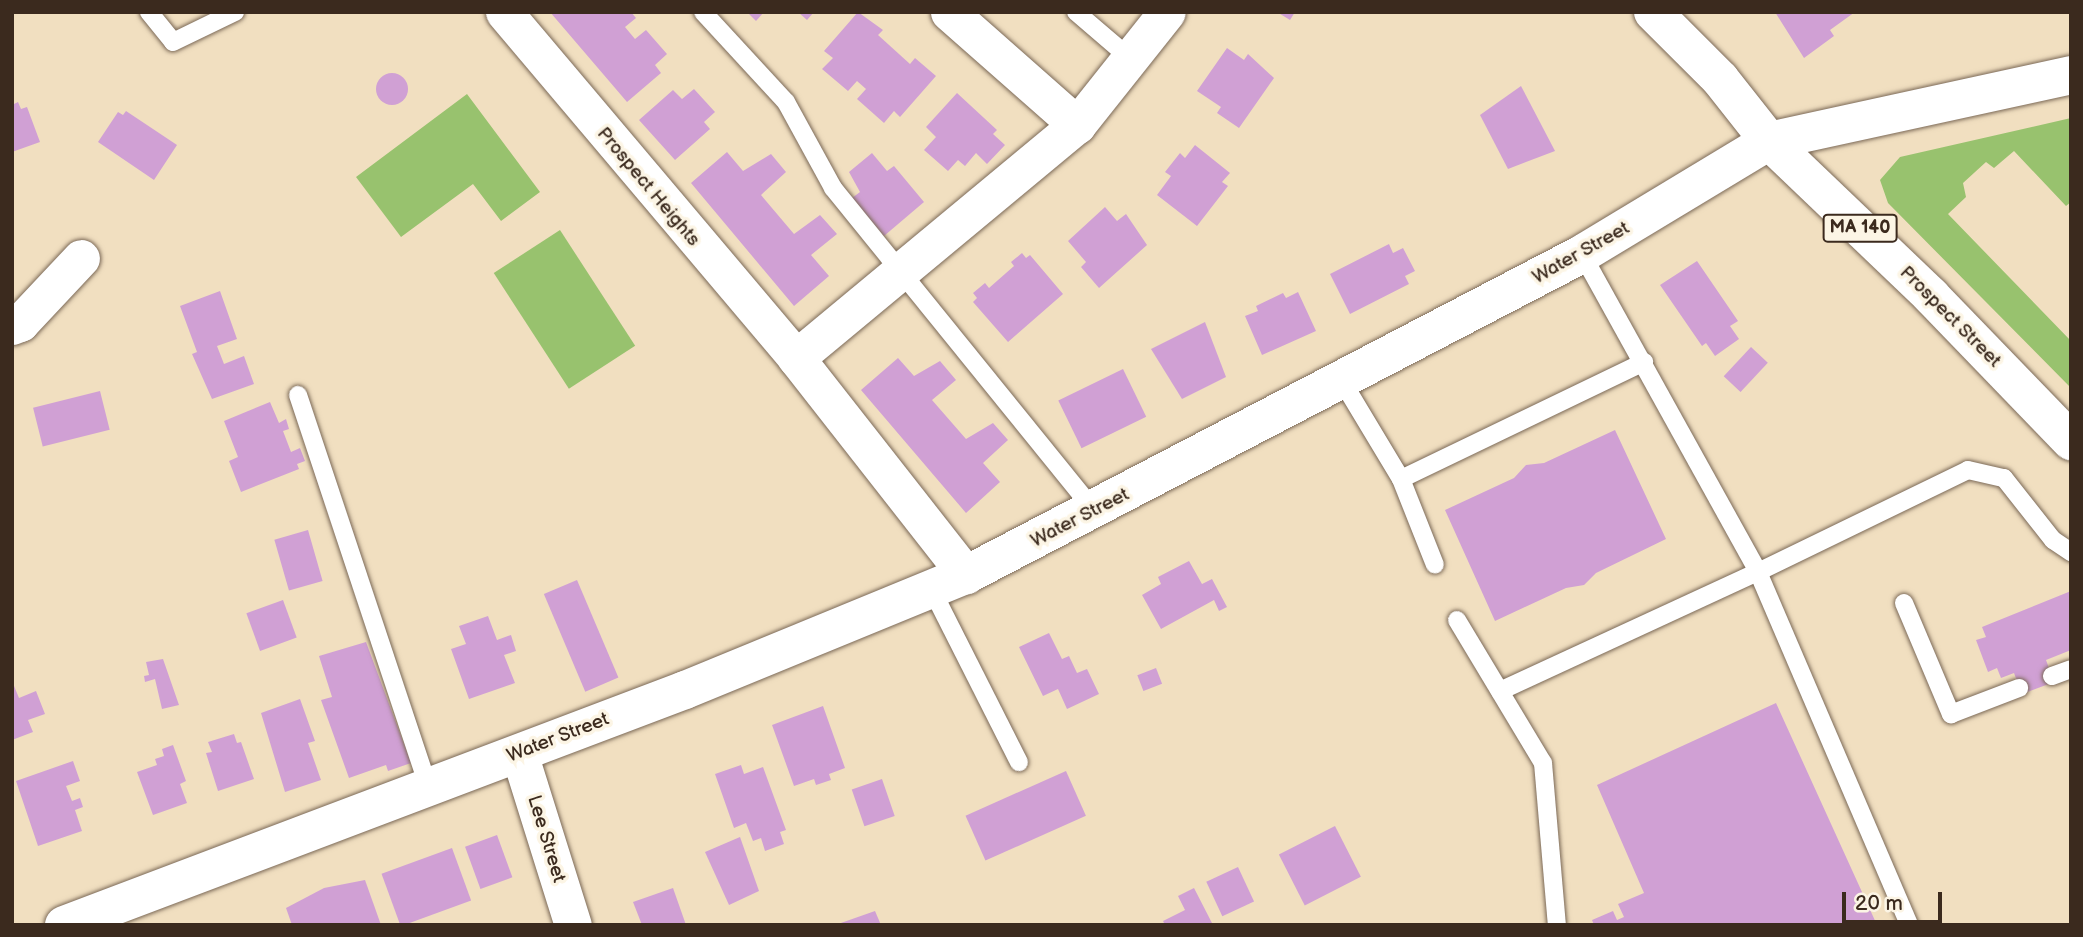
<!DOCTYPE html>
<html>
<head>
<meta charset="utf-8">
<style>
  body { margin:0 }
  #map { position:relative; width:2083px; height:937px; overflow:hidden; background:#f1dfc0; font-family:"Balsamiq Sans",sans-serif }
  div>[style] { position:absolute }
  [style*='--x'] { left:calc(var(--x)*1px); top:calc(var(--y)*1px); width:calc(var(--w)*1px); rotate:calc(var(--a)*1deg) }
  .green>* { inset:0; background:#98c26e; transform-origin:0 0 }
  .building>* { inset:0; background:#d0a0d4; transform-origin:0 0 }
  .round { border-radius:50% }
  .roads { filter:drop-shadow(0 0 2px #7b6957) drop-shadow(0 0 2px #7b6957) }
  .service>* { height:18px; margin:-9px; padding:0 9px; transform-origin:9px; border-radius:9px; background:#fff }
  .minor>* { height:37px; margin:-18.5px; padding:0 18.5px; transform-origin:18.5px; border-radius:18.5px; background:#fff }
  .tertiary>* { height:38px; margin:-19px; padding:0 19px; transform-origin:19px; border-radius:19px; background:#fff }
  .primary>* { height:38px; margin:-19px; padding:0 19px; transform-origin:19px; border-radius:19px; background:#fff }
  span { translate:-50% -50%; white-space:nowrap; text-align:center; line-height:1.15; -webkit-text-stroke:7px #fcf5e5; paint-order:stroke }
  .shield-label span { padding:2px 5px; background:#fcf5e5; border:2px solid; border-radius:5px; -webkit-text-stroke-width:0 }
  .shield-label { font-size:18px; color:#3b2a1e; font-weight:700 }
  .street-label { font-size:19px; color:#3b2a1e }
  .frame { position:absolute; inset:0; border:14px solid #3b2a1e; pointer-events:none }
  .scale { position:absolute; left:1842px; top:892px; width:100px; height:32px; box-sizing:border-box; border:4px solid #3b2a1e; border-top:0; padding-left:9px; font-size:21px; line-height:24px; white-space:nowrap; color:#3b2a1e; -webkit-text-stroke:5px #fcf5e5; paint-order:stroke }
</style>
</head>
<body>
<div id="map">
  <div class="green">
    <div style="clip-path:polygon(467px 94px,540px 192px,501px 221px,473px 184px,401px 237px,356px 177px)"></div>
    <div style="clip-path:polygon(2071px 118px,2071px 202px,2066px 206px,2014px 151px,1994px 168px,1986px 162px,1963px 183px,1966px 197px,1948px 214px,2071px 341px,2071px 388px,1888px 203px,1880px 180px,1900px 157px)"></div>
    <div style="left:560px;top:230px;width:138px;height:79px;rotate:57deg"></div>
  </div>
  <div class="building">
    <div style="clip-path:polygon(550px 12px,631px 12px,636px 18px,625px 27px,635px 39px,646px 30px,667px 54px,655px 65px,661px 73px,627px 102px)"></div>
    <div style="clip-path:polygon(747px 12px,764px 12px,756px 21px)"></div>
    <div style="clip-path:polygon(798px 12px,814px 12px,807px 20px)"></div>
    <div style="clip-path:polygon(858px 12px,883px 30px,878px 35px,910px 64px,915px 58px,936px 76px,900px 117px,894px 111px,884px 123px,857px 99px,866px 89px,857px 81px,848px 91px,822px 69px,833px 58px,824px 51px)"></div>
    <div style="clip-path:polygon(1277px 12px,1295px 12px,1290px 20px)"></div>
    <div style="clip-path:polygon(1775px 12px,1855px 12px,1830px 30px,1834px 36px,1804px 58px)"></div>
    <div style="clip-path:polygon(1227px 48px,1244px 60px,1248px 54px,1274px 78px,1239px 128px,1217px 113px,1221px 107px,1197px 91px)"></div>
    <div class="round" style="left:376px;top:73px;width:32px;height:32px"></div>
    <div style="clip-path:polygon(1521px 86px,1555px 151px,1508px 169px,1480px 115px)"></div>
    <div style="clip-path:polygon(694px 89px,715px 112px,704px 122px,710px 129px,675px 160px,639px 120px,673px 90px,682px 99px)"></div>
    <div style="clip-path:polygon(957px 93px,997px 130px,993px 134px,1005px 145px,987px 164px,976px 153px,965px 166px,958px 160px,948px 171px,924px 150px,936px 137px,926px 127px)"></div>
    <div style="clip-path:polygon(18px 102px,21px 109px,27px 107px,40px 142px,12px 152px,12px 105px)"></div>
    <div style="clip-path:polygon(126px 111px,177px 145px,154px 180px,98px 142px,118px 112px,123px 115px)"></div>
    <div style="clip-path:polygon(1195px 145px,1230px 173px,1222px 182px,1228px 186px,1197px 226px,1157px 195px,1171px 176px,1165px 172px,1180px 153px,1185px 158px)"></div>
    <div style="clip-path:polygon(727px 152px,743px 171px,771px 154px,786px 172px,761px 195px,794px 234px,820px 215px,837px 234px,811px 255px,829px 276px,794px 306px,691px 183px)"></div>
    <div style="clip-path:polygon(872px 153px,887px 171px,894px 166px,924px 202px,884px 236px,852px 198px,860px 192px,849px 172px)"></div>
    <div style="clip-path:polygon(1105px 207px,1117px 221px,1126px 214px,1147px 245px,1099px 288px,1081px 267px,1086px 262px,1068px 241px)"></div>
    <div style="clip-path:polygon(1389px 244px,1393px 253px,1403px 248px,1415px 271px,1405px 276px,1409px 284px,1350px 314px,1330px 274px)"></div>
    <div style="clip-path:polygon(1022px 253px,1026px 258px,1030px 255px,1063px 294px,1008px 342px,973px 302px,977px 298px,973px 293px,985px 283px,989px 288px,1014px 266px,1011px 262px)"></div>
    <div style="clip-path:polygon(1697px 261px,1738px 321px,1730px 326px,1739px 339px,1715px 356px,1706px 343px,1702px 346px,1660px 285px)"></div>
    <div style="clip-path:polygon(220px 291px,237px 339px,217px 346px,224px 364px,244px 356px,254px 384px,212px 399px,192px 354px,197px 352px,180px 306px)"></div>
    <div style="clip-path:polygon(1298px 292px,1316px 331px,1262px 355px,1245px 316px,1258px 311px,1256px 306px,1283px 293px,1286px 298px)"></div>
    <div style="clip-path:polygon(1205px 322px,1226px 377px,1182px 399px,1151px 349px)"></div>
    <div style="left:1751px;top:347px;width:23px;height:40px;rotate:43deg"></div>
    <div style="clip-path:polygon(898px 358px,914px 376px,940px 361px,956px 380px,932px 400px,966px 439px,993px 423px,1008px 440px,983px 463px,1000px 482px,966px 513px,861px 390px)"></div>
    <div style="left:1123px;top:369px;width:53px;height:72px;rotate:64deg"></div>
    <div style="left:100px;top:391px;width:40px;height:69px;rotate:76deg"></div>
    <div style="clip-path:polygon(270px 402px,279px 423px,286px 419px,289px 429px,283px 431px,291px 452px,300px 448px,305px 461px,297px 464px,299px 469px,241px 492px,229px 461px,238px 457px,224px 421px)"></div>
    <div style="clip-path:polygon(1615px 430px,1666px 539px,1596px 573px,1584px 585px,1566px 588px,1495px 621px,1445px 510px,1514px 478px,1526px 465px,1544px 463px)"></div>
    <div style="left:308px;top:530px;width:53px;height:35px;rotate:74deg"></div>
    <div style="clip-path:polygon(1189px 561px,1202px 584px,1212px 579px,1227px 607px,1219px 611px,1214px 600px,1161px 629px,1142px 595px,1161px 584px,1158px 577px)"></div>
    <div style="left:577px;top:580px;width:106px;height:36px;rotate:67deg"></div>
    <div style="clip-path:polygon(2071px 591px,2071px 650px,2046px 660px,2054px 682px,2022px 694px,2014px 673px,2001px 678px,1997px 668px,1988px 672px,1976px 640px,1986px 637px,1982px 627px)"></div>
    <div style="left:283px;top:600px;width:40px;height:39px;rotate:70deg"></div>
    <div style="clip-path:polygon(488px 616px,497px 640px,511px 635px,516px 651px,504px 655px,515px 683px,469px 699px,451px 649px,466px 644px,459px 626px)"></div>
    <div style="clip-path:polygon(1049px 633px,1062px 659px,1069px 656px,1077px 673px,1087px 669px,1099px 694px,1067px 709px,1058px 689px,1043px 696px,1019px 647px)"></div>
    <div style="clip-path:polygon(366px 642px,411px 763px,388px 771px,386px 765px,349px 778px,321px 700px,332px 697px,319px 656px)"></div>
    <div style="clip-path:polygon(163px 659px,179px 705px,162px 709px,155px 679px,145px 682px,144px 676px,149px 675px,146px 662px)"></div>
    <div style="left:1156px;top:668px;width:17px;height:20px;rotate:69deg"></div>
    <div style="clip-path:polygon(12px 681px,19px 698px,36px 691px,45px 714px,28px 720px,33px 732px,12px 740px)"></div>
    <div style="clip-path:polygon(300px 699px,315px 741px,308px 743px,321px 780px,285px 792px,261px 713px)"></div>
    <div style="clip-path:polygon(1776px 703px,1877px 925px,1594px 925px,1592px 920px,1613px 911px,1617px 920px,1624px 917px,1618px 904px,1644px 893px,1597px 785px)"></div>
    <div style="clip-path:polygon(823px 706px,845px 768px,829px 774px,831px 780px,816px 785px,814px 779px,794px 786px,772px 725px)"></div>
    <div style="clip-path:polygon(234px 734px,237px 743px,241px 742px,254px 779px,218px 791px,206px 753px,212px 752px,208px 742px)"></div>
    <div style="clip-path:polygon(173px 745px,186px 781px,180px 784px,187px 803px,153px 815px,137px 772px,157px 765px,155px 759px,164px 756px,162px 749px)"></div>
    <div style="clip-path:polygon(73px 761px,80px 781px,66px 786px,72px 801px,80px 798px,83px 807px,75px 810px,82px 831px,38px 846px,16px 781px)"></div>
    <div style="clip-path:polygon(741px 765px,744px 774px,763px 767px,786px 830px,780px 832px,784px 844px,765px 851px,761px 838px,753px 841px,746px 823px,734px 828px,715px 774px)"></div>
    <div style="left:1066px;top:771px;width:49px;height:110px;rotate:66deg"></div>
    <div style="left:882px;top:779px;width:39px;height:32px;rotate:71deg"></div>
    <div style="left:1335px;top:826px;width:57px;height:63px;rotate:63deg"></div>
    <div style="left:497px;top:835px;width:45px;height:34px;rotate:70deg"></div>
    <div style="clip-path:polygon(740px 837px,759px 891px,729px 905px,705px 852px)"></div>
    <div style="left:452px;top:848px;width:56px;height:75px;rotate:70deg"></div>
    <div style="left:1238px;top:867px;width:38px;height:35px;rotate:65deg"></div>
    <div style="clip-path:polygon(365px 880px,381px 925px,292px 925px,286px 908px,324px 888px)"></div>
    <div style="clip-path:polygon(673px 888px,686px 925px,642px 925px,633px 902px)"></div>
    <div style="clip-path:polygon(1194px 888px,1213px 925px,1165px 925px,1163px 921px,1185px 910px,1178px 896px)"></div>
    <div style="clip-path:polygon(875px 911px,881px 925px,839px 925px,838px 924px)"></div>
  </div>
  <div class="roads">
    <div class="service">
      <div style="--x:149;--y:12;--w:38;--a:51"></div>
      <div style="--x:173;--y:42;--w:69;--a:-25.8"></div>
      <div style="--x:703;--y:12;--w:122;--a:47.3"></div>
      <div style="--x:786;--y:102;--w:98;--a:61.3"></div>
      <div style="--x:833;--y:188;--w:416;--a:51"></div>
      <div style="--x:1076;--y:12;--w:74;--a:40.6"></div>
      <div style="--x:1582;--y:254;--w:363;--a:61"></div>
      <div style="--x:1758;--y:572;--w:233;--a:-25.9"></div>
      <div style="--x:1968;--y:470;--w:37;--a:13"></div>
      <div style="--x:2004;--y:478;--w:79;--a:51.7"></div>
      <div style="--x:2053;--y:540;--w:22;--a:34"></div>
      <div style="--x:1342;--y:381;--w:114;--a:59"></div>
      <div style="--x:1401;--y:479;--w:270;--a:-25.7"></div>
      <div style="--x:298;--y:395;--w:414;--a:71.6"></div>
      <div style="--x:1401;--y:479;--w:92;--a:68.4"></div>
      <div style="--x:932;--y:590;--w:193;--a:63.2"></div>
      <div style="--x:1904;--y:603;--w:121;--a:67.1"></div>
      <div style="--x:1951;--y:714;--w:73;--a:-20.9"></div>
      <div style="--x:1457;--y:620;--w:167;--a:59"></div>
      <div style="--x:1543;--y:763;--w:163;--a:85.1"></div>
      <div style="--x:2052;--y:676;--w:20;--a:-20"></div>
      <div style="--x:1500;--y:691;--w:284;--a:-24.8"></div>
      <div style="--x:1758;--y:572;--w:384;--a:66.8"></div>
    </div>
    <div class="minor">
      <div style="--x:504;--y:12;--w:453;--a:49.8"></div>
      <div style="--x:796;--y:358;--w:276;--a:51.9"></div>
      <div style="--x:949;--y:12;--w:171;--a:41.4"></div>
      <div style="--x:12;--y:326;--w:9;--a:-21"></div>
      <div style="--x:20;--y:323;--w:89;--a:-46.8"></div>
      <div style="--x:796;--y:358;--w:365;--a:-39.7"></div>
      <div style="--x:1077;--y:125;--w:144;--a:-51.5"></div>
      <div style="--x:519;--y:753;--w:180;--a:72.6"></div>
    </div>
    <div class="tertiary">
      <div style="--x:64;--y:925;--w:664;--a:-20.73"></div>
      <div style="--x:685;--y:690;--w:304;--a:-22.3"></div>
      <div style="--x:966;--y:575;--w:695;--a:-27.52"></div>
      <div style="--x:1582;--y:254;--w:218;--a:-31.1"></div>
      <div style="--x:1769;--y:141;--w:309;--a:-12.3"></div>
    </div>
    <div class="primary">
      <div style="--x:1653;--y:12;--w:95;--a:45"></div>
      <div style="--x:1720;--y:79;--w:79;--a:51.7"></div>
      <div style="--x:1769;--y:141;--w:224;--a:43.7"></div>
      <div style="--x:1931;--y:296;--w:202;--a:46"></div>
    </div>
  </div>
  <div class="shield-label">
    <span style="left:1860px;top:228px">MA 140</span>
  </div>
  <div class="street-label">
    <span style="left:648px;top:187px;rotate:50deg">Prospect Heights</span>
    <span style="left:1581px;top:253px;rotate:-29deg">Water Street</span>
    <span style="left:1950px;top:317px;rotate:45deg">Prospect Street</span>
    <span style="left:1080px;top:518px;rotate:-27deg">Water Street</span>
    <span style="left:558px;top:738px;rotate:-21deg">Water Street</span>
    <span style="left:546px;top:839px;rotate:73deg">Lee Street</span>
  </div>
  <div class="frame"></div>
  <div class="scale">20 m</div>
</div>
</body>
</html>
